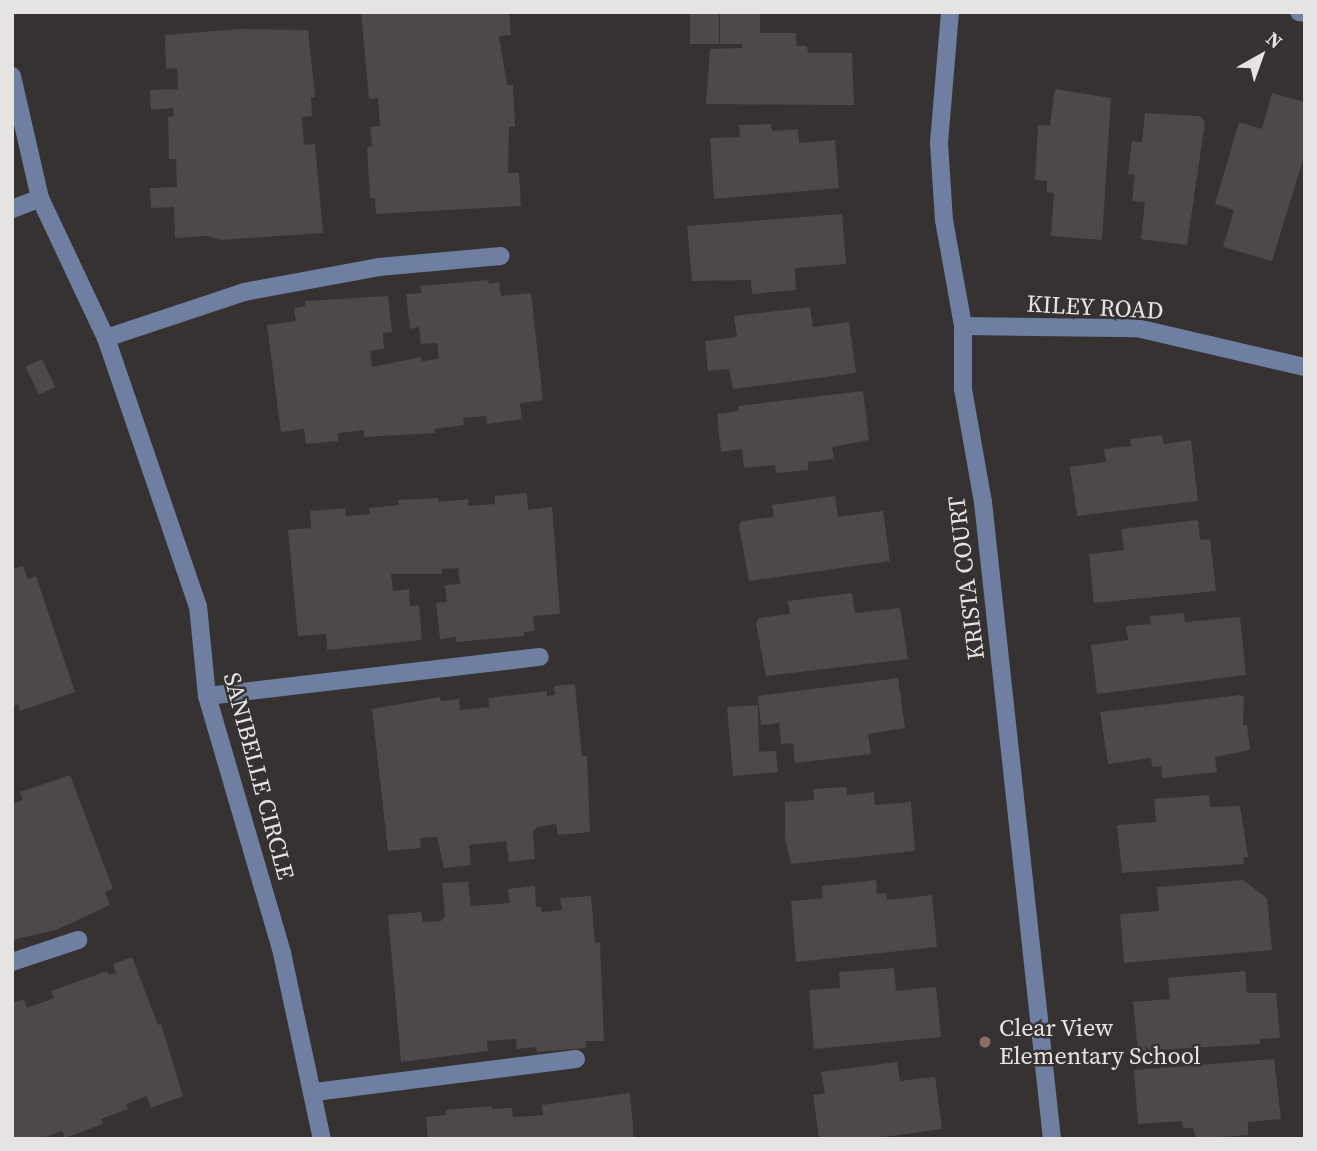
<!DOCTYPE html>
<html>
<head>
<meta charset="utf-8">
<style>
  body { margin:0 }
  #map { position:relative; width:1317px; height:1151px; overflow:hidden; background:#353231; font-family:"Source Serif 4",serif }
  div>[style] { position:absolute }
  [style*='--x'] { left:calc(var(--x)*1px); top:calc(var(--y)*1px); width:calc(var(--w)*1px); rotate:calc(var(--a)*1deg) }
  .building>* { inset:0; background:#4c4948; transform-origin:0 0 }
  .minor>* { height:18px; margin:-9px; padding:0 9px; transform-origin:9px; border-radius:9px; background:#6f7fa1 }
  .dots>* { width:19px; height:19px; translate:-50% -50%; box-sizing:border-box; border:4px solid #353231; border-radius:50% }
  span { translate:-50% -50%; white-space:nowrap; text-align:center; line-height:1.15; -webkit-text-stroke:5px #353231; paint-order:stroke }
  .street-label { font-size:24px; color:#e6e4e3 }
  .poi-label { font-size:24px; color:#e6e4e3 }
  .left { translate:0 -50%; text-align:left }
  .frame { position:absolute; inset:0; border:14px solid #e6e4e3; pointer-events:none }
  .north { position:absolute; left:1226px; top:21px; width:70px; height:70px; -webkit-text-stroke:5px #353231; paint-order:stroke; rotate:40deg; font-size:19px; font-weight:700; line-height:28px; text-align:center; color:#e6e4e3 }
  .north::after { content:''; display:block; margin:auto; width:24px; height:32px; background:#e6e4e3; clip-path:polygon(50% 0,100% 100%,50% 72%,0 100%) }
</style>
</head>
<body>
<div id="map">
  <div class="building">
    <div style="clip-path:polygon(361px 12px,509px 12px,511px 35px,499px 36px,507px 85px,513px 85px,515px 126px,509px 127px,508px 173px,519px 173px,521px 206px,376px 214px,375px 198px,370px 198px,367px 147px,372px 146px,370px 127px,380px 126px,378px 98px,369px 99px)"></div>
    <div style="clip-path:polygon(760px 13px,760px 33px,796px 33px,797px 46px,807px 46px,808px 53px,852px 53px,854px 105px,706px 104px,710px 49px,742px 48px,742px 44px,720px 44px,720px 14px)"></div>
    <div style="left:690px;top:14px;width:29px;height:30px"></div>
    <div style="clip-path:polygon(239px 29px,308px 30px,315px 97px,311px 98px,312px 116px,302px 117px,304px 145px,315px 144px,323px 233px,221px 240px,207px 236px,175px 238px,174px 207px,151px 208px,150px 188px,177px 187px,176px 159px,169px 159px,168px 117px,174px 116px,173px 108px,151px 110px,150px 90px,178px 89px,177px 68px,166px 69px,165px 35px)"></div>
    <div style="clip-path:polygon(1055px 89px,1111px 98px,1102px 240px,1051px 236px,1054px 193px,1047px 192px,1047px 181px,1035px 180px,1038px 125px,1050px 126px)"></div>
    <div style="clip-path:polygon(1272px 93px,1305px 102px,1305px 153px,1272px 261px,1223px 247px,1234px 210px,1215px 204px,1239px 122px,1262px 129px)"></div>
    <div style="clip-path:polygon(1145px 113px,1200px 116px,1205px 122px,1187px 245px,1141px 239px,1145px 202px,1132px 201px,1135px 175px,1128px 174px,1132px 141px,1142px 142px)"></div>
    <div style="clip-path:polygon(771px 124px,772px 131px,798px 129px,799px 143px,835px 140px,839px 188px,714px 199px,710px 138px,740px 137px,739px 125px)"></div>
    <div style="clip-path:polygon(842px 214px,846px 264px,795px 268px,796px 290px,752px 294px,751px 280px,692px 281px,687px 226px)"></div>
    <div style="clip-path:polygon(488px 280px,489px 284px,499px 282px,501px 296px,531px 293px,543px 400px,520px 403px,522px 419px,487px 424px,486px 416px,463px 418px,464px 425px,434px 429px,435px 433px,364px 437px,364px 430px,338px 433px,338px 441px,306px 444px,304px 429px,281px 432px,267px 325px,296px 321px,294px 308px,305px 306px,305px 301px,388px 296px,392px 332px,383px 333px,384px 349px,370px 351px,372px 367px,421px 357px,422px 361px,439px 359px,437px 343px,421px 344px,419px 327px,410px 329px,406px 294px,422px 293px,420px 286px)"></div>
    <div style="clip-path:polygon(810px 307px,813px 327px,849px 322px,856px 373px,733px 389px,729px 369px,708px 371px,705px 341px,737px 337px,734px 316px)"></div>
    <div style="left:42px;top:359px;width:31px;height:18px;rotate:65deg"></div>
    <div style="clip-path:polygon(863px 391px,869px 440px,832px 447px,834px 459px,808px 462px,808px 470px,776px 473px,775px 465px,744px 468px,742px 449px,721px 452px,717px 414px,739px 411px,738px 406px)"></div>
    <div style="clip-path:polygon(1162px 435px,1164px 444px,1191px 440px,1198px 501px,1077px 516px,1070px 467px,1106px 462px,1104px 449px,1131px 446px,1130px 439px)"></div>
    <div style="clip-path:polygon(527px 493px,528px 510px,552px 507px,560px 614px,533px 616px,535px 631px,524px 632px,524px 636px,456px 642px,456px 637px,440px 639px,436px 603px,447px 602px,445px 585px,460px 584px,458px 568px,442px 569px,442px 574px,391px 574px,393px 591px,409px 589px,410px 606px,419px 605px,422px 640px,327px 650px,326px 634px,298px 636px,288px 530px,311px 528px,310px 511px,345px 508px,346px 516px,370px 514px,369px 508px,399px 505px,398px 500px,438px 498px,439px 502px,468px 499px,469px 506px,495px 504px,495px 496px)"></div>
    <div style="clip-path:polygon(835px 496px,838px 517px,883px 511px,890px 561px,749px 581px,739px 526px,742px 521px,774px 517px,772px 505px)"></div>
    <div style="clip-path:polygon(1198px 520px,1200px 540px,1210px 539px,1216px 591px,1094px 603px,1089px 554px,1124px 550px,1121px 529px)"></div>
    <div style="clip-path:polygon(23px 566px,28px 579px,36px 576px,75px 692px,20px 711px,18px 704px,12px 706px,12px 569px)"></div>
    <div style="clip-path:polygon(852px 593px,855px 613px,900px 608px,908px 659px,766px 676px,756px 623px,759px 618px,790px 614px,788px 601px)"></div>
    <div style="clip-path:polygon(1184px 613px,1185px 622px,1240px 617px,1246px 675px,1097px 694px,1091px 645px,1128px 640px,1126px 626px,1151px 624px,1150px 616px)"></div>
    <div style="clip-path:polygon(898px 678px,905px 728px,868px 734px,871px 754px,795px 763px,793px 743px,781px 744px,779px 723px,761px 725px,758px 696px)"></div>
    <div style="clip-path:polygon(575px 684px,582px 756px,587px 756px,590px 832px,558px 835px,556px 824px,537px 827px,533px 832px,535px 859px,509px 862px,506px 841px,469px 845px,471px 865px,444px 868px,437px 837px,420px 838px,421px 848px,388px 851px,372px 709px,440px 697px,441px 701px,459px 699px,460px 710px,490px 707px,488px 698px,547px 691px,547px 696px,555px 695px,554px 686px)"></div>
    <div style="clip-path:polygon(1240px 695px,1244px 697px,1243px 725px,1247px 725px,1250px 750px,1215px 757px,1217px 772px,1162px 778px,1161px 766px,1152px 767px,1151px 758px,1108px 764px,1100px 712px)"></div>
    <div style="clip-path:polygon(758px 705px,759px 752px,776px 751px,778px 772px,733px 776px,727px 707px)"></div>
    <div style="clip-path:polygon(70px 775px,113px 889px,105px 892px,110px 905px,56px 930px,12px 940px,12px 804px,23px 800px,20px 792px)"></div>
    <div style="clip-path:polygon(846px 787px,847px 795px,874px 792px,875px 805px,911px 802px,915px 851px,791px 864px,785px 838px,785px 802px,814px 800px,813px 789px)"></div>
    <div style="clip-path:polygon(1209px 795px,1210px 807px,1240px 806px,1248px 857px,1243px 857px,1244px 864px,1122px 873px,1117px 825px,1156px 822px,1154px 799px)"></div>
    <div style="clip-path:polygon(876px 880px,877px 894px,886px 893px,887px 900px,932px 895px,937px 947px,796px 962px,791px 901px,823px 898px,822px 886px)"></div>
    <div style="clip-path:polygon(1243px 880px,1267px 898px,1272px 950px,1124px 963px,1120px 914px,1159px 911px,1157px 887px)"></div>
    <div style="clip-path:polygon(468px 882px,471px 906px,510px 903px,508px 889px,535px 886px,536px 907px,541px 907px,542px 912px,562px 910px,560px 898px,591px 896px,595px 943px,600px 942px,604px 1041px,586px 1041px,586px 1048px,537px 1052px,536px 1047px,517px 1049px,516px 1039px,487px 1041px,488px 1051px,401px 1062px,388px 915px,421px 912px,423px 922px,441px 921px,445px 916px,442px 883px)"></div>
    <div style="clip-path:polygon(132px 957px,158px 1025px,161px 1024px,183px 1096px,151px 1108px,147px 1096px,126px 1104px,128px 1109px,101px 1119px,103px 1124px,65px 1138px,62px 1131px,40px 1139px,12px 1139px,12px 1003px,24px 999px,27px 1008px,54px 998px,51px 991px,107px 971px,109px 975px,116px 973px,113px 964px)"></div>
    <div style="clip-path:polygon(894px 968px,896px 991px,936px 987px,941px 1037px,814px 1049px,809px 990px,840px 988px,839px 972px)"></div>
    <div style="clip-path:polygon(1245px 971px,1247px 993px,1276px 993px,1280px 1038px,1260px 1039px,1260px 1044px,1138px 1051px,1133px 1002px,1170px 999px,1168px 978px)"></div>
    <div style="clip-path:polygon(1274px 1059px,1281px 1119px,1248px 1122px,1248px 1135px,1196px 1139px,1193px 1128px,1183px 1128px,1182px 1121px,1138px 1124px,1134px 1070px)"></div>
    <div style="clip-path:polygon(897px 1062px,900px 1081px,935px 1077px,942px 1129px,869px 1139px,819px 1139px,813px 1095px,825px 1093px,821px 1072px)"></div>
    <div style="clip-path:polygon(630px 1093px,634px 1139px,428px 1139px,426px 1117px,446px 1115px,446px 1110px,492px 1106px,492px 1109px,512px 1108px,513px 1117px,543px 1115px,542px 1105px)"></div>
  </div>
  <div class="minor">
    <div style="--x:950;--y:12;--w:131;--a:94.8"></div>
    <div style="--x:939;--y:143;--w:77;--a:86.3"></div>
    <div style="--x:944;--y:220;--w:108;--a:79.8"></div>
    <div style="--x:963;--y:326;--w:63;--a:90"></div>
    <div style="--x:963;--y:389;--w:115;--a:80"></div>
    <div style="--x:983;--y:502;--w:641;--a:83.82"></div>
    <div style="--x:1299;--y:12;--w:6;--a:9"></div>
    <div style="--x:12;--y:76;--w:125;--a:77.1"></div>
    <div style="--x:12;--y:209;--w:30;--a:-21"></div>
    <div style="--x:40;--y:198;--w:155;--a:64.8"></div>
    <div style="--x:106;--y:338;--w:283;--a:71.1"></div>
    <div style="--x:198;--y:606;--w:90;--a:84.3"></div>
    <div style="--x:207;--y:696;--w:268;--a:73.7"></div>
    <div style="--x:282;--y:953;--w:190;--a:77.9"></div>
    <div style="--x:963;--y:326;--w:174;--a:0.7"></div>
    <div style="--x:1137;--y:328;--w:172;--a:13.1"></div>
    <div style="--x:106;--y:338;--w:145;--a:-18.4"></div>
    <div style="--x:244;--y:292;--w:137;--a:-10.5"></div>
    <div style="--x:379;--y:267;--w:122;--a:-5.2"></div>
    <div style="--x:207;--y:696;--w:335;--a:-6.7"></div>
    <div style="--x:12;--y:962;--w:70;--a:-18.4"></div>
    <div style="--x:315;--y:1092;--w:263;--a:-7.2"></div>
  </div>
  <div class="dots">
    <div style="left:985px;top:1042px;background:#8d6e63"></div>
  </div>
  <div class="street-label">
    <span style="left:1095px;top:307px;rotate:3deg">KILEY ROAD</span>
    <span style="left:966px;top:578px;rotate:-97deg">KRISTA COURT</span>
    <span style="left:259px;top:776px;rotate:75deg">SANIBELLE CIRCLE</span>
  </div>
  <div class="poi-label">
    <span class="left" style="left:999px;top:1042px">Clear View<br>Elementary School</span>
  </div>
  <div class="frame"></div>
  <div class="north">N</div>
</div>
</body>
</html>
